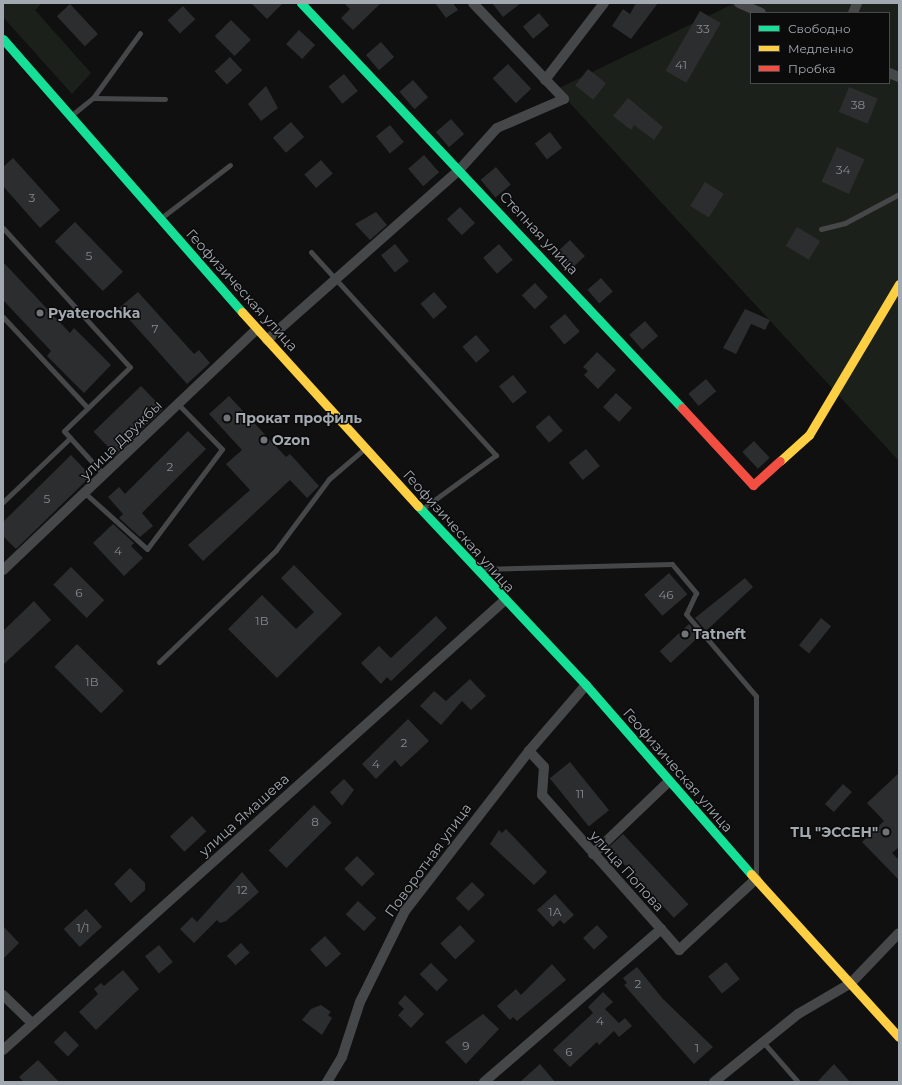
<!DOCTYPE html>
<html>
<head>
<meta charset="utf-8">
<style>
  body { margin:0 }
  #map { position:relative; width:902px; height:1085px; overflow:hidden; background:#101011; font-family:Montserrat,sans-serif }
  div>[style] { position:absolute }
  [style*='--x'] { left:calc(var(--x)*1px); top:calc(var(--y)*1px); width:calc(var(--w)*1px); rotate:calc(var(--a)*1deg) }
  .green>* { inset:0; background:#1b201b }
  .building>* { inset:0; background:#2c2d2e; transform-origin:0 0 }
  .lane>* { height:5px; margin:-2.5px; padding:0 2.5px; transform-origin:2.5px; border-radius:2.5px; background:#454749 }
  .street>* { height:10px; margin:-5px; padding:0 5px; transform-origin:5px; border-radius:5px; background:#454749 }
  .fast>* { height:9px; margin:-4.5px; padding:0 4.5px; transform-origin:4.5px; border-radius:4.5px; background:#16e098 }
  .slow>* { height:9px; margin:-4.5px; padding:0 4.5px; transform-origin:4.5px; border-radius:4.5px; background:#ffcf43 }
  .jam>* { height:9px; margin:-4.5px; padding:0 4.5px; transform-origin:4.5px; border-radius:4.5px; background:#f24e42 }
  .dots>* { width:11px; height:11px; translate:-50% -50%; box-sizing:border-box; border:2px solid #0b0b0c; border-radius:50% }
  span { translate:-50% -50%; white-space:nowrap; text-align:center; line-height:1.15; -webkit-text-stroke:3px #0b0b0c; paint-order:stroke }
  .number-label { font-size:12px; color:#858a90 }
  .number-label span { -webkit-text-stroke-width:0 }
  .street-label { font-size:14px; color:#a3a9b0 }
  .poi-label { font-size:14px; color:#a3a9b0; font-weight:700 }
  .left { translate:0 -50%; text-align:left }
  .right { translate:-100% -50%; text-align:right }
  .frame { position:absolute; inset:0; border:4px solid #a3a9b0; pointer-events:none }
  .legend { position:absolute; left:750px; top:12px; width:140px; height:72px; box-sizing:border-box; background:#0b0b0c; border:1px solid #484a4e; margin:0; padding:5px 7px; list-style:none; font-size:12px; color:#a3a9b0 }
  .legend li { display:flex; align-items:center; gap:8px; height:20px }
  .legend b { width:20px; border:1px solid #484a4e }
</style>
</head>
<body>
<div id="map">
  <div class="green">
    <div style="clip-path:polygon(3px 3px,42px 3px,35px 10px,91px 73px,72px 94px,3px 17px)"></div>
    <div style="clip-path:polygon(evenodd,735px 3px,899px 3px,899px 461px,557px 89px,735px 3px,751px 13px,889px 13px,889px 83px,751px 83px,751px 13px)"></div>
  </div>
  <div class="building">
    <div style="clip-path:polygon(251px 3px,283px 3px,267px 19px)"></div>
    <div style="clip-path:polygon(344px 3px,381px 3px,353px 30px,341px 18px,350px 9px)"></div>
    <div style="clip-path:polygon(435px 3px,453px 3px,458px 10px,446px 18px)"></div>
    <div style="clip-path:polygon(492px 3px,521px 3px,503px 17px)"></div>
    <div style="clip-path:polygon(636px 3px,658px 3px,631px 39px,612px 26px,623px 9px,630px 14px)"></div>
    <div style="left:70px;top:4px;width:41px;height:18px;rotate:47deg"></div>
    <div style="left:183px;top:6px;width:18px;height:21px;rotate:47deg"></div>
    <div style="left:700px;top:11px;width:24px;height:69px;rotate:30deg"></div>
    <div style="left:539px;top:13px;width:16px;height:21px;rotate:50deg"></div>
    <div style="left:231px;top:20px;width:28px;height:23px;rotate:45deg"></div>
    <div style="left:299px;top:30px;width:22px;height:19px;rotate:43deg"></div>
    <div style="left:381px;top:42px;width:20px;height:20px;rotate:49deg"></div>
    <div style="left:230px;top:57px;width:18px;height:21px;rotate:47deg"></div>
    <div style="left:508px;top:64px;width:34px;height:21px;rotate:47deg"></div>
    <div style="left:588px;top:69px;width:23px;height:21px;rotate:38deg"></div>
    <div style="left:344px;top:74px;width:22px;height:20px;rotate:51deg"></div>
    <div style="left:413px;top:80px;width:23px;height:18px;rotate:49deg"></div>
    <div style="clip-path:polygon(266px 86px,278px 108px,261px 121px,248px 104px)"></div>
    <div style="left:849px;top:87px;width:31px;height:27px;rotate:22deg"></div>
    <div style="clip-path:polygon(628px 98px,663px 127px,654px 140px,634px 125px,631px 130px,613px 116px)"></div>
    <div style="left:451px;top:119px;width:20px;height:20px;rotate:49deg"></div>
    <div style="left:291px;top:122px;width:20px;height:24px;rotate:49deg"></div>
    <div style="left:390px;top:125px;width:22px;height:18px;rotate:51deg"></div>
    <div style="left:550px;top:132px;width:20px;height:19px;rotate:53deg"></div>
    <div style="left:837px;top:147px;width:30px;height:38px;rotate:24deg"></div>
    <div style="left:424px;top:155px;width:23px;height:21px;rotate:49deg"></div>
    <div style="clip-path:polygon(13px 158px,60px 210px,40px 228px,3px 186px,3px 167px)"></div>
    <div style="left:321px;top:160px;width:18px;height:22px;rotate:49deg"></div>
    <div style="left:496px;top:167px;width:23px;height:20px;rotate:50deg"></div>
    <div style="left:705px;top:182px;width:22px;height:28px;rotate:32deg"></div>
    <div style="left:460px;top:207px;width:22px;height:18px;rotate:47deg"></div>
    <div style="clip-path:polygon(376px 212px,387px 225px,370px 240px,355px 224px)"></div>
    <div style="left:75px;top:222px;width:69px;height:28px;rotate:46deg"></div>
    <div style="left:797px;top:227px;width:27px;height:22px;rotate:31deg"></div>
    <div style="left:570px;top:240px;width:22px;height:24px;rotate:47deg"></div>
    <div style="left:395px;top:244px;width:22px;height:18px;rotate:51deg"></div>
    <div style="left:499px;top:244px;width:21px;height:21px;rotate:49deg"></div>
    <div style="clip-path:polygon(3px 262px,70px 333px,74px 328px,111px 365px,84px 393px,47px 356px,51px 351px,3px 300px)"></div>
    <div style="left:601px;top:278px;width:18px;height:18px;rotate:49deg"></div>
    <div style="left:535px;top:283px;width:19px;height:18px;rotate:47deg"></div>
    <div style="clip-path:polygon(138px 292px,194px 354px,199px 350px,210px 363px,187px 384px,119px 308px)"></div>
    <div style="left:434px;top:292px;width:20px;height:18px;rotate:49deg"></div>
    <div style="clip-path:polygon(745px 309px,770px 320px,765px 330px,751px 324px,736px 354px,723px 348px)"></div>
    <div style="left:565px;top:314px;width:23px;height:20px;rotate:50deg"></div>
    <div style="left:645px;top:321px;width:20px;height:21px;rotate:49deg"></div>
    <div style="left:476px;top:335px;width:21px;height:18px;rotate:49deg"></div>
    <div style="clip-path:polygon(597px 352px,616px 370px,598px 389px,584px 375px,588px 371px,583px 367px)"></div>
    <div style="left:513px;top:375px;width:22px;height:18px;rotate:51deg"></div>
    <div style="left:706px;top:379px;width:16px;height:23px;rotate:50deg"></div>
    <div style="left:141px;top:386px;width:32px;height:66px;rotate:46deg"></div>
    <div style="left:616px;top:393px;width:22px;height:19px;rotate:43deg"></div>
    <div style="clip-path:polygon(229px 396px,286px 457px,290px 454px,319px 486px,307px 498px,290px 480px,203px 561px,188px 545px,250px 490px,226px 464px,242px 450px,209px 414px)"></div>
    <div style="left:549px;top:415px;width:21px;height:18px;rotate:49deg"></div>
    <div style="clip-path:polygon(188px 431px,206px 449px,142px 513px,153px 526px,140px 537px,119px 518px,123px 514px,108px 497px,119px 487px,125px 494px)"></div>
    <div style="left:754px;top:441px;width:23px;height:16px;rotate:47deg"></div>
    <div style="left:586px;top:449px;width:22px;height:22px;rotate:51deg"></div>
    <div style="clip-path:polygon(71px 455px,91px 476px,16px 549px,3px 536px,3px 522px)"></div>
    <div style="clip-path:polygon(113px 524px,134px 543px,131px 546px,143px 558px,124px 576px,93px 543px)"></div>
    <div style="clip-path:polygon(294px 565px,342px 614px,277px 678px,228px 629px,262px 595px,296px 629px,314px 612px,281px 578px)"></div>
    <div style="left:71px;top:567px;width:47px;height:25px;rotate:45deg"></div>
    <div style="left:669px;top:573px;width:28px;height:33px;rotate:49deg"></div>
    <div style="clip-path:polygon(745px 578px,753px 587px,706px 631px,695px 618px)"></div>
    <div style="clip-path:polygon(34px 601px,51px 620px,3px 665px,3px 631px)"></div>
    <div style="clip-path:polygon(436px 616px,447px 628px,391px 681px,387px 677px,381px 684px,361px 663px,379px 646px,391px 658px)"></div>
    <div style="left:821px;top:618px;width:13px;height:35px;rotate:39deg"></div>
    <div style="left:689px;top:624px;width:16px;height:40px;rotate:47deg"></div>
    <div style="left:77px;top:644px;width:66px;height:32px;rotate:45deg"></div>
    <div style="clip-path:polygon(470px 679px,486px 696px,471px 710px,462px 701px,441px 725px,420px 706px,434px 691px,446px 701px)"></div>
    <div style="clip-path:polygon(408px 719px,429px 741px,401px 767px,395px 760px,376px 779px,362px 764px)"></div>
    <div style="left:570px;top:762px;width:62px;height:26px;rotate:51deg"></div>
    <div style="clip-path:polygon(899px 773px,899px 847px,892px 853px,899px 860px,899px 880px,862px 842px,884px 821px,867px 803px)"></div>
    <div style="clip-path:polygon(344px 779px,354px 790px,342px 806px,330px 792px)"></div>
    <div style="left:843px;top:784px;width:12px;height:27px;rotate:42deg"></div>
    <div style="left:314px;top:805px;width:25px;height:64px;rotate:45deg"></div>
    <div style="left:192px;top:816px;width:21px;height:30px;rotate:47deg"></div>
    <div style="clip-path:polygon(506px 829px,547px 872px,534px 885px,490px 844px,499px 830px,502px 833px)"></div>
    <div style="left:623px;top:834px;width:96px;height:20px;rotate:47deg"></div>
    <div style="left:357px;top:856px;width:25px;height:18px;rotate:45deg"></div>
    <div style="clip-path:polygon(130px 868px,145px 883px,145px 890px,131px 903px,114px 884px)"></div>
    <div style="clip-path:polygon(242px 872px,259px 892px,226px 921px,220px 923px,217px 920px,194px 943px,180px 929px,192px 917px,197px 922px)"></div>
    <div style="left:472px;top:882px;width:18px;height:23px;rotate:45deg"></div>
    <div style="clip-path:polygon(555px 894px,574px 915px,564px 924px,560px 920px,553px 927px,537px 910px)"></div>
    <div style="left:358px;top:901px;width:25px;height:18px;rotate:43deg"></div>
    <div style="left:86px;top:909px;width:24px;height:30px;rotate:48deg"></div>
    <div style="left:460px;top:925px;width:22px;height:27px;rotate:47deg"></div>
    <div style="left:597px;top:925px;width:16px;height:19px;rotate:47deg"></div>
    <div style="clip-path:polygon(3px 926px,19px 943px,3px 959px)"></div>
    <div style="left:325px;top:936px;width:24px;height:20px;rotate:48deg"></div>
    <div style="left:241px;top:943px;width:13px;height:19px;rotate:48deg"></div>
    <div style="left:159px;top:945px;width:22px;height:18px;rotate:51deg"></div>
    <div style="left:726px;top:962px;width:22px;height:23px;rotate:51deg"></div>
    <div style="left:431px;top:963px;width:24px;height:16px;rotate:45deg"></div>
    <div style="clip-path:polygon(552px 964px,566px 980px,517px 1021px,513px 1017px,510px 1020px,497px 1006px,516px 989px,521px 995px)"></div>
    <div style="clip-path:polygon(637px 967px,663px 999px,713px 1047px,694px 1064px,624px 985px,627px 983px,623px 978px)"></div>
    <div style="clip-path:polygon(123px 970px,139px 989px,96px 1030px,79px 1012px,98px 994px,94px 989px,101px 983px,104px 986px)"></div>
    <div style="clip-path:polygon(603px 992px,613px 1002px,605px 1009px,619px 1023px,625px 1018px,632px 1026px,619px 1037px,614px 1031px,599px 1045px,597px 1042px,570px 1067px,553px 1050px,593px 1013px,588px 1007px)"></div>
    <div style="clip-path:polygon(405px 995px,424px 1014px,411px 1028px,398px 1015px,404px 1009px,398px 1003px)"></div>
    <div style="clip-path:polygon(321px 1005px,331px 1012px,328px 1015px,332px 1018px,322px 1035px,302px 1020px,311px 1009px)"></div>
    <div style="clip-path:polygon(483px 1014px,499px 1029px,466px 1064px,445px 1042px)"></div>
    <div style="left:65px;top:1031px;width:20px;height:16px;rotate:45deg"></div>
    <div style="clip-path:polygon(38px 1060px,59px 1082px,24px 1082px,19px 1077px)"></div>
    <div style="clip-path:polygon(540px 1064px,555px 1082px,520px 1082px)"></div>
    <div style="clip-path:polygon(834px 1064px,850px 1082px,817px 1082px)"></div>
  </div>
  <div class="lane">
    <div style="--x:93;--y:98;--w:80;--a:-54.1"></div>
    <div style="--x:73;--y:114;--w:26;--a:-39"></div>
    <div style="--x:93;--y:98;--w:72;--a:0.8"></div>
    <div style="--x:161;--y:218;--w:87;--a:-37.5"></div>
    <div style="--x:3;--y:228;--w:188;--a:47.6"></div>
    <div style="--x:130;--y:367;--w:92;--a:135.9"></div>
    <div style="--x:64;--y:431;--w:59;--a:47.7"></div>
    <div style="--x:821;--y:229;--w:25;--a:-14"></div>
    <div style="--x:845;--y:223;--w:61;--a:-28.2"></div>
    <div style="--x:311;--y:252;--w:275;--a:47.7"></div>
    <div style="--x:496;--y:455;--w:92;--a:143.9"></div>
    <div style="--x:3;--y:317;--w:123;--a:47"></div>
    <div style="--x:86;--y:494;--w:82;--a:42"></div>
    <div style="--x:147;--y:549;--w:125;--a:-53.1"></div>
    <div style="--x:222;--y:449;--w:63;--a:-134.4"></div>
    <div style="--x:3;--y:502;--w:93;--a:-43.7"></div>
    <div style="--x:479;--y:569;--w:193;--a:-1.5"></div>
    <div style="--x:672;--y:564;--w:38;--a:50"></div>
    <div style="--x:696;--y:593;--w:23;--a:115"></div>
    <div style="--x:686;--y:614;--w:108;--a:49.5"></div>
    <div style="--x:756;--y:696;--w:178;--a:90"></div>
    <div style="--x:159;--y:662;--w:162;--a:-43.7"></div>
    <div style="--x:276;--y:550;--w:89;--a:-53.3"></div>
    <div style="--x:329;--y:479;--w:46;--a:-40.6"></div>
    <div style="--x:763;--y:1042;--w:53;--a:48.8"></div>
  </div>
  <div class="street">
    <div style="--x:739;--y:3;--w:24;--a:24"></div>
    <div style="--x:853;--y:13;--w:11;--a:-68"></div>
    <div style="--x:889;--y:73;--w:11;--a:22"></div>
    <div style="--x:545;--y:80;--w:97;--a:-52.5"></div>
    <div style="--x:267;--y:340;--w:258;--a:-41.5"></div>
    <div style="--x:460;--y:169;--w:55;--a:-47.9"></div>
    <div style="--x:497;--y:128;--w:73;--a:-23.4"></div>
    <div style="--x:564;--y:99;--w:132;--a:-133.5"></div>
    <div style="--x:3;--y:570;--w:350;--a:-43.5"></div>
    <div style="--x:593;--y:854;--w:104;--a:-43.8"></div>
    <div style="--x:661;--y:929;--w:28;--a:49"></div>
    <div style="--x:679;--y:950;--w:105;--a:-42.7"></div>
    <div style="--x:3;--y:995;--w:40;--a:44"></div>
    <div style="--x:3;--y:1050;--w:673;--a:-41.87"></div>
    <div style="--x:327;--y:1082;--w:29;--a:-59"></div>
    <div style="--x:342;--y:1057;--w:58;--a:-71.9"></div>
    <div style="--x:360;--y:1002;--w:102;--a:-63.7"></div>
    <div style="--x:405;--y:911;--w:202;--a:-52.2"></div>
    <div style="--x:484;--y:1082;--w:234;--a:-40.8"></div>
    <div style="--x:661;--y:929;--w:179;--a:-131.6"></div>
    <div style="--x:542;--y:795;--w:28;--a:-86"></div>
    <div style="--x:544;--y:767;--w:22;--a:-133"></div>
    <div style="--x:529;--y:751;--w:87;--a:-49.2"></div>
    <div style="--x:714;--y:1082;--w:108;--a:-39"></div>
    <div style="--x:798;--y:1014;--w:61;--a:-30.3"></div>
    <div style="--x:851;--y:983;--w:69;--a:-46.2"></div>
  </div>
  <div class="fast">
    <div style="--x:301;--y:3;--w:556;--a:46.75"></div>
    <div style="--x:3;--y:39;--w:363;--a:48.8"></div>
    <div style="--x:418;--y:506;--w:245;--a:46.8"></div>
    <div style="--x:586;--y:685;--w:251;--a:48.9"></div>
  </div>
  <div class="slow">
    <div style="--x:242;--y:312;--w:262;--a:47.8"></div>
    <div style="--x:780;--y:461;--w:39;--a:-42"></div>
    <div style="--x:809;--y:435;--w:176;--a:-59.2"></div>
    <div style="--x:751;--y:874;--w:220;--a:47.8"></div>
  </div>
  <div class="jam">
    <div style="--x:682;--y:408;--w:105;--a:47.3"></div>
    <div style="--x:753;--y:485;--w:36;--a:-42"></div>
  </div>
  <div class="dots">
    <div style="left:40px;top:313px;background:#707378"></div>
    <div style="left:227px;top:418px;background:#707378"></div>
    <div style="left:264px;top:440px;background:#707378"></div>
    <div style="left:685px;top:634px;background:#707378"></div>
    <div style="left:886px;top:832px;background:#707378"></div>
  </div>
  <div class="number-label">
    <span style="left:703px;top:29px">33</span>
    <span style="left:681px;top:65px">41</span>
    <span style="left:858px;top:105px">38</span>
    <span style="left:843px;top:170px">34</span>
    <span style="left:32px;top:198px">3</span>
    <span style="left:89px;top:256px">5</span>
    <span style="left:155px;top:329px">7</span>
    <span style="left:170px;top:467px">2</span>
    <span style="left:47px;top:499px">5</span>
    <span style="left:118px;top:551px">4</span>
    <span style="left:79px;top:593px">6</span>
    <span style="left:666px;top:595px">46</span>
    <span style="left:262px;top:621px">1В</span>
    <span style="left:92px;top:682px">1В</span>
    <span style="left:404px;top:743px">2</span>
    <span style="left:376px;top:764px">4</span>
    <span style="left:580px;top:794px">11</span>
    <span style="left:315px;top:822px">8</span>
    <span style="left:242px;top:890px">12</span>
    <span style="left:555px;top:912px">1А</span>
    <span style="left:83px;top:928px">1/1</span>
    <span style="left:638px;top:984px">2</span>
    <span style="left:600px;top:1021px">4</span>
    <span style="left:466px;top:1046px">9</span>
    <span style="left:697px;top:1048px">1</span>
    <span style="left:569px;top:1052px">6</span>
  </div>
  <div class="street-label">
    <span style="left:539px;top:233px;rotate:47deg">Степная улица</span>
    <span style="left:242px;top:290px;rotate:48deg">Геофизическая улица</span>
    <span style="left:121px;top:440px;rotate:-44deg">улица Дружбы</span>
    <span style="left:459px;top:531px;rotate:48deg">Геофизическая улица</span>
    <span style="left:678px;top:770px;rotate:49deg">Геофизическая улица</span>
    <span style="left:244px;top:815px;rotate:-42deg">улица Ямашева</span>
    <span style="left:428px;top:860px;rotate:-54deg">Поворотная улица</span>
    <span style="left:627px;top:871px;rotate:48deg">улица Попова</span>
  </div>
  <div class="poi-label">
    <span class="left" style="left:48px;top:313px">Pyaterochka</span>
    <span class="left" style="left:235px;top:418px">Прокат профиль</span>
    <span class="left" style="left:272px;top:440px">Ozon</span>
    <span class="left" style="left:693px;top:634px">Tatneft</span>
    <span class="right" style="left:878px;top:832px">ТЦ "ЭССЕН"</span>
  </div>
  <div class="frame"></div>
  <ul class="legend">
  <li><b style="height:5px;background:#16e098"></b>Свободно</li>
  <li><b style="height:5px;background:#ffcf43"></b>Медленно</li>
  <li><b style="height:5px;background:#f24e42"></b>Пробка</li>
  </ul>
</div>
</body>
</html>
